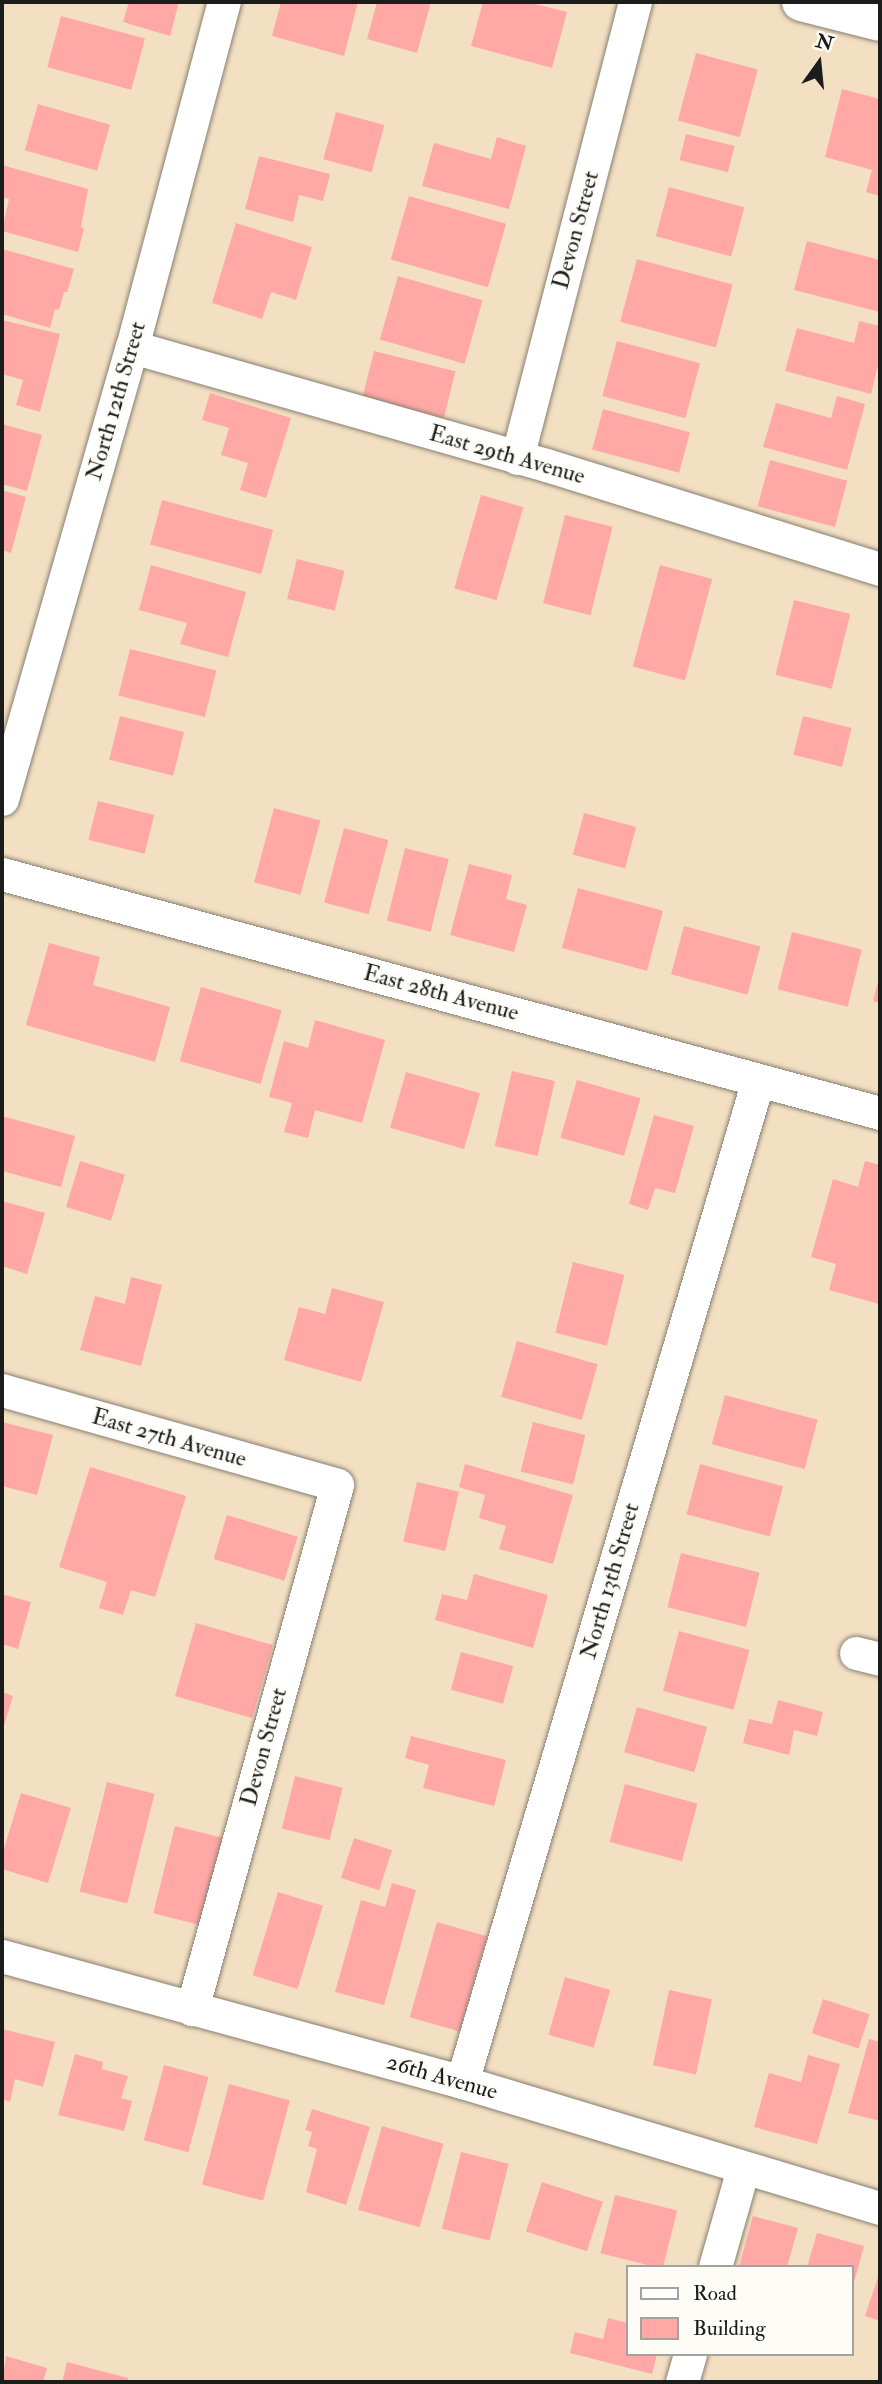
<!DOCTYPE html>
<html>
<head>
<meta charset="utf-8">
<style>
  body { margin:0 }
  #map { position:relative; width:882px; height:2384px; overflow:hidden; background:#f3e0c3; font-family:"IM FELL Double Pica",serif }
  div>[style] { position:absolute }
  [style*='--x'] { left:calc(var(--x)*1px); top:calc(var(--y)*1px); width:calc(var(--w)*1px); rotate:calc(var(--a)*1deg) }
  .building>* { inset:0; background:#ffa8a5; transform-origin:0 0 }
  .roads { filter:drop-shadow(0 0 2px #887e70) drop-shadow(0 0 2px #887e70) }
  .minor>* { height:33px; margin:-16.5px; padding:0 16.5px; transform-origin:16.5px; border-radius:16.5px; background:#fff }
  .tertiary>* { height:38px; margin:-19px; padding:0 19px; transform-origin:19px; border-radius:19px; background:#fff }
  span { translate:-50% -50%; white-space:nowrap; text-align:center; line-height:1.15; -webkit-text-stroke:6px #fdfcf7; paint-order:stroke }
  .street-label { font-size:23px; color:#1c1c1c }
  .frame { position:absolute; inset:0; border:4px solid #1c1c1c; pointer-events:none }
  .legend { position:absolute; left:626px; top:2265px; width:228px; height:91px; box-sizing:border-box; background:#fdfcf7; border:2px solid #a3a29f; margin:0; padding:9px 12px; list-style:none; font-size:21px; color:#1c1c1c }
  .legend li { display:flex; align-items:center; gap:14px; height:35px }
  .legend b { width:35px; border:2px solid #a3a29f }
  .north { position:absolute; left:784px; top:28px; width:70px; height:70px; -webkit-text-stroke:5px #fdfcf7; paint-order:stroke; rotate:15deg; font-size:19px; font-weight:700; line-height:28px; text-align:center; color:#1c1c1c }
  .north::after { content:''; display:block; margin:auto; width:24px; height:32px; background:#1c1c1c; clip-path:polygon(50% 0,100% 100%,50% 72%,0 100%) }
</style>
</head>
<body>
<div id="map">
  <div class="building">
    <div style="clip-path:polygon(129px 2px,179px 2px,170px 36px,123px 22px)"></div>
    <div style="clip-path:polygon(281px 2px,358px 2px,344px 56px,272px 36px)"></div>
    <div style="clip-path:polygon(377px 2px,431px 2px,417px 53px,367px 39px)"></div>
    <div style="clip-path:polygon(483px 2px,528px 2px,567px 12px,552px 68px,471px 46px)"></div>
    <div style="left:61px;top:16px;width:87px;height:53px;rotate:15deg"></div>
    <div style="left:696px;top:53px;width:64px;height:70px;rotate:15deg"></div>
    <div style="clip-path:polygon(842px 89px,880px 99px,880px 196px,866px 192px,872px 170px,825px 157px)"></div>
    <div style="left:38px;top:104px;width:75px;height:48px;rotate:16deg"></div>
    <div style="left:336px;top:112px;width:50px;height:49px;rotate:15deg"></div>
    <div style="left:686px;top:134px;width:50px;height:27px;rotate:14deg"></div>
    <div style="clip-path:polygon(497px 137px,526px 146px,509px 209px,422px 186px,434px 143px,491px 159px)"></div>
    <div style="clip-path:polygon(259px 156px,330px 174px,323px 201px,299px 195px,293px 222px,245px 209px)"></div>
    <div style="clip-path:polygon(2px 165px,88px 189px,81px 227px,84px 228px,78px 252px,2px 231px,9px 199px,2px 197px)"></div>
    <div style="left:669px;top:187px;width:78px;height:51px;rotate:15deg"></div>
    <div style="left:409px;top:196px;width:101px;height:66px;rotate:16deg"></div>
    <div style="clip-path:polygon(236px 223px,312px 247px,296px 300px,271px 292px,262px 319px,212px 303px)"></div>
    <div style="clip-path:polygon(807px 241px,880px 260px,880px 312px,794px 290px)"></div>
    <div style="clip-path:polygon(2px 249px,74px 269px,67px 292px,64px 292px,59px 310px,55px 309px,50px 328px,2px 314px)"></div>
    <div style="left:637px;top:259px;width:99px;height:65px;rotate:15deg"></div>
    <div style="left:398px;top:276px;width:88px;height:66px;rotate:16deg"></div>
    <div style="clip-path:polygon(2px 320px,60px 334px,40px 412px,16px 405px,23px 380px,2px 374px)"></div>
    <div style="clip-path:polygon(859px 321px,880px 326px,880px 357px,871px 394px,785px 371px,797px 328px,854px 343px)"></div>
    <div style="left:617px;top:341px;width:86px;height:57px;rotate:15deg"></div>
    <div style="left:374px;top:351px;width:84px;height:48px;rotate:14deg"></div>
    <div style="clip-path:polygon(210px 393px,291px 418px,266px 498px,240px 490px,248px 463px,221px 455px,229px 428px,202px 420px)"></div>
    <div style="clip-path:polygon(837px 396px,865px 404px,847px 470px,763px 447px,776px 403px,831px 418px)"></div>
    <div style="left:603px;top:409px;width:90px;height:42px;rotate:15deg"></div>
    <div style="clip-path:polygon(2px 424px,42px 435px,27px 491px,2px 484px)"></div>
    <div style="left:770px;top:460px;width:80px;height:48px;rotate:15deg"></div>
    <div style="clip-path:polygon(2px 490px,26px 497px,11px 553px,2px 550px)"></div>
    <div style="left:481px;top:495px;width:44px;height:97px;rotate:16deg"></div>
    <div style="left:162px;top:500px;width:115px;height:46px;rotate:15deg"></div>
    <div style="left:565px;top:515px;width:49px;height:91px;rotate:14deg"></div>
    <div style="left:297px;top:559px;width:49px;height:41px;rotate:14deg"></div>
    <div style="clip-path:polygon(151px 565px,246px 592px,228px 657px,180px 644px,187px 623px,139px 610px)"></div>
    <div style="left:660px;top:565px;width:54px;height:105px;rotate:15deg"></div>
    <div style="left:794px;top:600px;width:58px;height:77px;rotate:14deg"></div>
    <div style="left:130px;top:649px;width:89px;height:48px;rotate:14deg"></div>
    <div style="left:120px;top:716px;width:66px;height:45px;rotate:14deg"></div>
    <div style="left:803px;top:716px;width:50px;height:40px;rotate:14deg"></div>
    <div style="left:98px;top:801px;width:58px;height:40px;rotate:14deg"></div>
    <div style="left:274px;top:808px;width:48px;height:77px;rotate:15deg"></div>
    <div style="left:584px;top:813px;width:54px;height:43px;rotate:15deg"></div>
    <div style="left:344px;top:828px;width:46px;height:77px;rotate:15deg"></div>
    <div style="left:405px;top:848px;width:45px;height:75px;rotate:14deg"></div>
    <div style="clip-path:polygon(469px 864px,512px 875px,506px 899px,527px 905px,514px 952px,450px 935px)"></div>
    <div style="left:578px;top:888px;width:88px;height:62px;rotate:15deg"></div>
    <div style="left:684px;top:926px;width:79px;height:50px;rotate:15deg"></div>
    <div style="left:792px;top:932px;width:72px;height:59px;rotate:14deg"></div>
    <div style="clip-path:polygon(49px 943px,100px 957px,93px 985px,170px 1007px,155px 1062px,26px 1025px)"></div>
    <div style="clip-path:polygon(879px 978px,880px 979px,880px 1003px,873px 1001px)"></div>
    <div style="left:201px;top:987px;width:84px;height:77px;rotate:16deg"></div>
    <div style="clip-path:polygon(315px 1020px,385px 1040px,362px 1123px,315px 1110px,308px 1138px,284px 1132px,292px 1103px,269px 1097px,284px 1041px,308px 1048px)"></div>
    <div style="left:512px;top:1071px;width:44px;height:77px;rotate:13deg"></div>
    <div style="left:406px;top:1072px;width:77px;height:58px;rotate:16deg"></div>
    <div style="left:577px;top:1080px;width:66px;height:60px;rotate:16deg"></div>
    <div style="clip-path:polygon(654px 1115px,694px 1126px,675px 1193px,655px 1188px,648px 1210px,629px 1204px)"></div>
    <div style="clip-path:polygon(2px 1116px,75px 1136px,61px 1187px,2px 1171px)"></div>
    <div style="left:80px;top:1161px;width:47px;height:48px;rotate:17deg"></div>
    <div style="clip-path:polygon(865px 1161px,880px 1165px,879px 1304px,829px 1290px,836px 1264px,811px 1257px,833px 1179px,858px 1187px)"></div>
    <div style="clip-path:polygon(2px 1201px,45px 1213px,27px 1274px,2px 1266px)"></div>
    <div style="left:573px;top:1262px;width:53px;height:73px;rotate:14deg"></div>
    <div style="clip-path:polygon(131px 1277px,162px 1285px,141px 1366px,80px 1350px,95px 1296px,125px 1304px)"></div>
    <div style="clip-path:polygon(332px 1288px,384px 1302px,361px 1382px,284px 1360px,299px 1307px,325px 1314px)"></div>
    <div style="left:517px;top:1341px;width:84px;height:58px;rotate:16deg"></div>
    <div style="left:725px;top:1395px;width:96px;height:51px;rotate:15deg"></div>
    <div style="clip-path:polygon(2px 1422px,53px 1435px,37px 1495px,2px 1486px)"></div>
    <div style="left:533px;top:1422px;width:54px;height:51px;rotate:14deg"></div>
    <div style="clip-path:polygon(465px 1464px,573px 1495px,553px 1564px,499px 1549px,506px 1526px,479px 1518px,485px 1495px,459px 1487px)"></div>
    <div style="left:700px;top:1464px;width:86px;height:52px;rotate:15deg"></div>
    <div style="clip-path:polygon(90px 1467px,186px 1496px,155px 1597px,131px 1590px,123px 1615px,99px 1608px,107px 1582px,59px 1567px)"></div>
    <div style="left:417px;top:1482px;width:43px;height:61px;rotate:13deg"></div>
    <div style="left:227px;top:1515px;width:74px;height:46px;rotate:17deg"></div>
    <div style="left:681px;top:1553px;width:81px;height:56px;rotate:14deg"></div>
    <div style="clip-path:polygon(474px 1574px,548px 1595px,533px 1648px,435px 1620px,442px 1594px,467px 1600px)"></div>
    <div style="clip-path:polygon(2px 1594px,31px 1602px,18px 1649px,2px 1644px)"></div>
    <div style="left:196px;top:1623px;width:80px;height:76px;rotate:16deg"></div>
    <div style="left:679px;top:1631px;width:73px;height:62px;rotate:15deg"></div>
    <div style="left:461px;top:1652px;width:54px;height:39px;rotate:15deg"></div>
    <div style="clip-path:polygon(2px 1692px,13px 1696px,2px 1732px)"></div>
    <div style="clip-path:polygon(778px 1700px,823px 1712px,817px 1736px,794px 1730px,789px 1755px,743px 1743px,749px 1719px,772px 1724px)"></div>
    <div style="left:637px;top:1707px;width:73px;height:47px;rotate:16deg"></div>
    <div style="clip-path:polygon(411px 1736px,506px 1760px,494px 1806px,423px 1788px,429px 1765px,405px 1758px)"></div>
    <div style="left:295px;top:1776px;width:49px;height:54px;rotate:14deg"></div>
    <div style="left:107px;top:1782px;width:49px;height:113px;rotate:14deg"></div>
    <div style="left:625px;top:1784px;width:75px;height:60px;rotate:15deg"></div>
    <div style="clip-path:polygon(21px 1793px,71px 1808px,48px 1883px,2px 1869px,2px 1855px)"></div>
    <div style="left:175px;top:1826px;width:49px;height:90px;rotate:14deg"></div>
    <div style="left:354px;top:1838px;width:40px;height:42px;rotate:18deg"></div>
    <div style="clip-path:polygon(392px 1883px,416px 1890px,384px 2005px,335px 1992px,361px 1900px,385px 1907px)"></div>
    <div style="left:278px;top:1892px;width:47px;height:87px;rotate:17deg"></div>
    <div style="left:437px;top:1922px;width:52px;height:99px;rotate:16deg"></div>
    <div style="left:565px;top:1977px;width:47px;height:60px;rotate:16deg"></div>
    <div style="left:669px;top:1990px;width:44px;height:77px;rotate:12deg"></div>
    <div style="left:823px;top:1999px;width:49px;height:36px;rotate:18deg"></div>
    <div style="clip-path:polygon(2px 2029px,55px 2042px,43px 2087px,15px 2079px,10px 2102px,2px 2099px)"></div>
    <div style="clip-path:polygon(869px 2039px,880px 2042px,880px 2121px,848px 2113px)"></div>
    <div style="clip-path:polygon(75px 2054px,103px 2062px,102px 2069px,128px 2076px,121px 2098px,132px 2101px,124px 2131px,58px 2115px)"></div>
    <div style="clip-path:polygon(808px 2055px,840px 2064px,817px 2144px,754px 2127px,769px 2073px,801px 2082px)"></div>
    <div style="left:164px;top:2065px;width:46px;height:78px;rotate:15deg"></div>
    <div style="left:229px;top:2084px;width:63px;height:104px;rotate:15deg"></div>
    <div style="clip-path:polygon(312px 2109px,370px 2127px,346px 2205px,306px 2192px,317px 2149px,308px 2146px,312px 2132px,305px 2130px)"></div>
    <div style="left:382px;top:2126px;width:64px;height:87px;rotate:16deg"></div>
    <div style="left:461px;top:2152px;width:49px;height:79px;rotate:14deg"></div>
    <div style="left:542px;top:2182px;width:64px;height:52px;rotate:18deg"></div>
    <div style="left:615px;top:2195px;width:64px;height:60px;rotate:14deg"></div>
    <div style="clip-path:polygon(753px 2216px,798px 2228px,787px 2267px,739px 2267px)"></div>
    <div style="clip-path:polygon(817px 2233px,864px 2246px,853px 2286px,852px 2267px,807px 2267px)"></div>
    <div style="clip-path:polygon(880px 2271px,880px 2321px,865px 2316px)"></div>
    <div style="clip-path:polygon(608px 2318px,628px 2323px,628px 2354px,657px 2354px,652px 2374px,570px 2353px,575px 2332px,603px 2339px)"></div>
    <div style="clip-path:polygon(6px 2356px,47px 2368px,43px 2382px,2px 2382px)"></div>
    <div style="clip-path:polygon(67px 2362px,128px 2378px,127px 2382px,62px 2382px)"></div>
  </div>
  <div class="roads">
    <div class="minor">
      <div style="--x:132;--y:347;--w:430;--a:15.9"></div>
      <div style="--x:546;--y:465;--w:350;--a:17.3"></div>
      <div style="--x:517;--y:458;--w:471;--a:-75.5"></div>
      <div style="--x:2;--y:799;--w:470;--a:-74"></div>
      <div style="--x:132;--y:347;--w:357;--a:-75.1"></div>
      <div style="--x:2;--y:874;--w:910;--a:15.23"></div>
      <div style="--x:2;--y:1390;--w:348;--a:15.8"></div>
      <div style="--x:337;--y:1485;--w:544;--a:105.47"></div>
      <div style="--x:856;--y:1653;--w:25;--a:14"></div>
      <div style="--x:2;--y:1956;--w:477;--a:15.3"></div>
      <div style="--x:462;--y:2082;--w:437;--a:16.8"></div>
      <div style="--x:462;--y:2082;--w:1045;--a:-73.54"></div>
      <div style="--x:715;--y:2267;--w:102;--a:-74.1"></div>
      <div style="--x:682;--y:2382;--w:29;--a:-74"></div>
    </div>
    <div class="tertiary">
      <div style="--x:801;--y:2;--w:81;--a:14.2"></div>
    </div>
  </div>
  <div class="street-label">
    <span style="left:576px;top:230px;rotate:-75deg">Devon Street</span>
    <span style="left:116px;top:401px;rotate:-74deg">North 12th Street</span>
    <span style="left:507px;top:455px;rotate:16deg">East 29th Avenue</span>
    <span style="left:441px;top:993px;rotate:15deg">East 28th Avenue</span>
    <span style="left:169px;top:1438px;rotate:16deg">East 27th Avenue</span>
    <span style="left:610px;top:1581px;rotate:-74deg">North 13th Street</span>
    <span style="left:264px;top:1747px;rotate:-75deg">Devon Street</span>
    <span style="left:442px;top:2077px;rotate:16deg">26th Avenue</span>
  </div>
  <div class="frame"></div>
  <ul class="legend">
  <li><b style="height:9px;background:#fff"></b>Road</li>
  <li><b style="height:19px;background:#ffa8a5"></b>Building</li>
  </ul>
  <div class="north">N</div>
</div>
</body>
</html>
